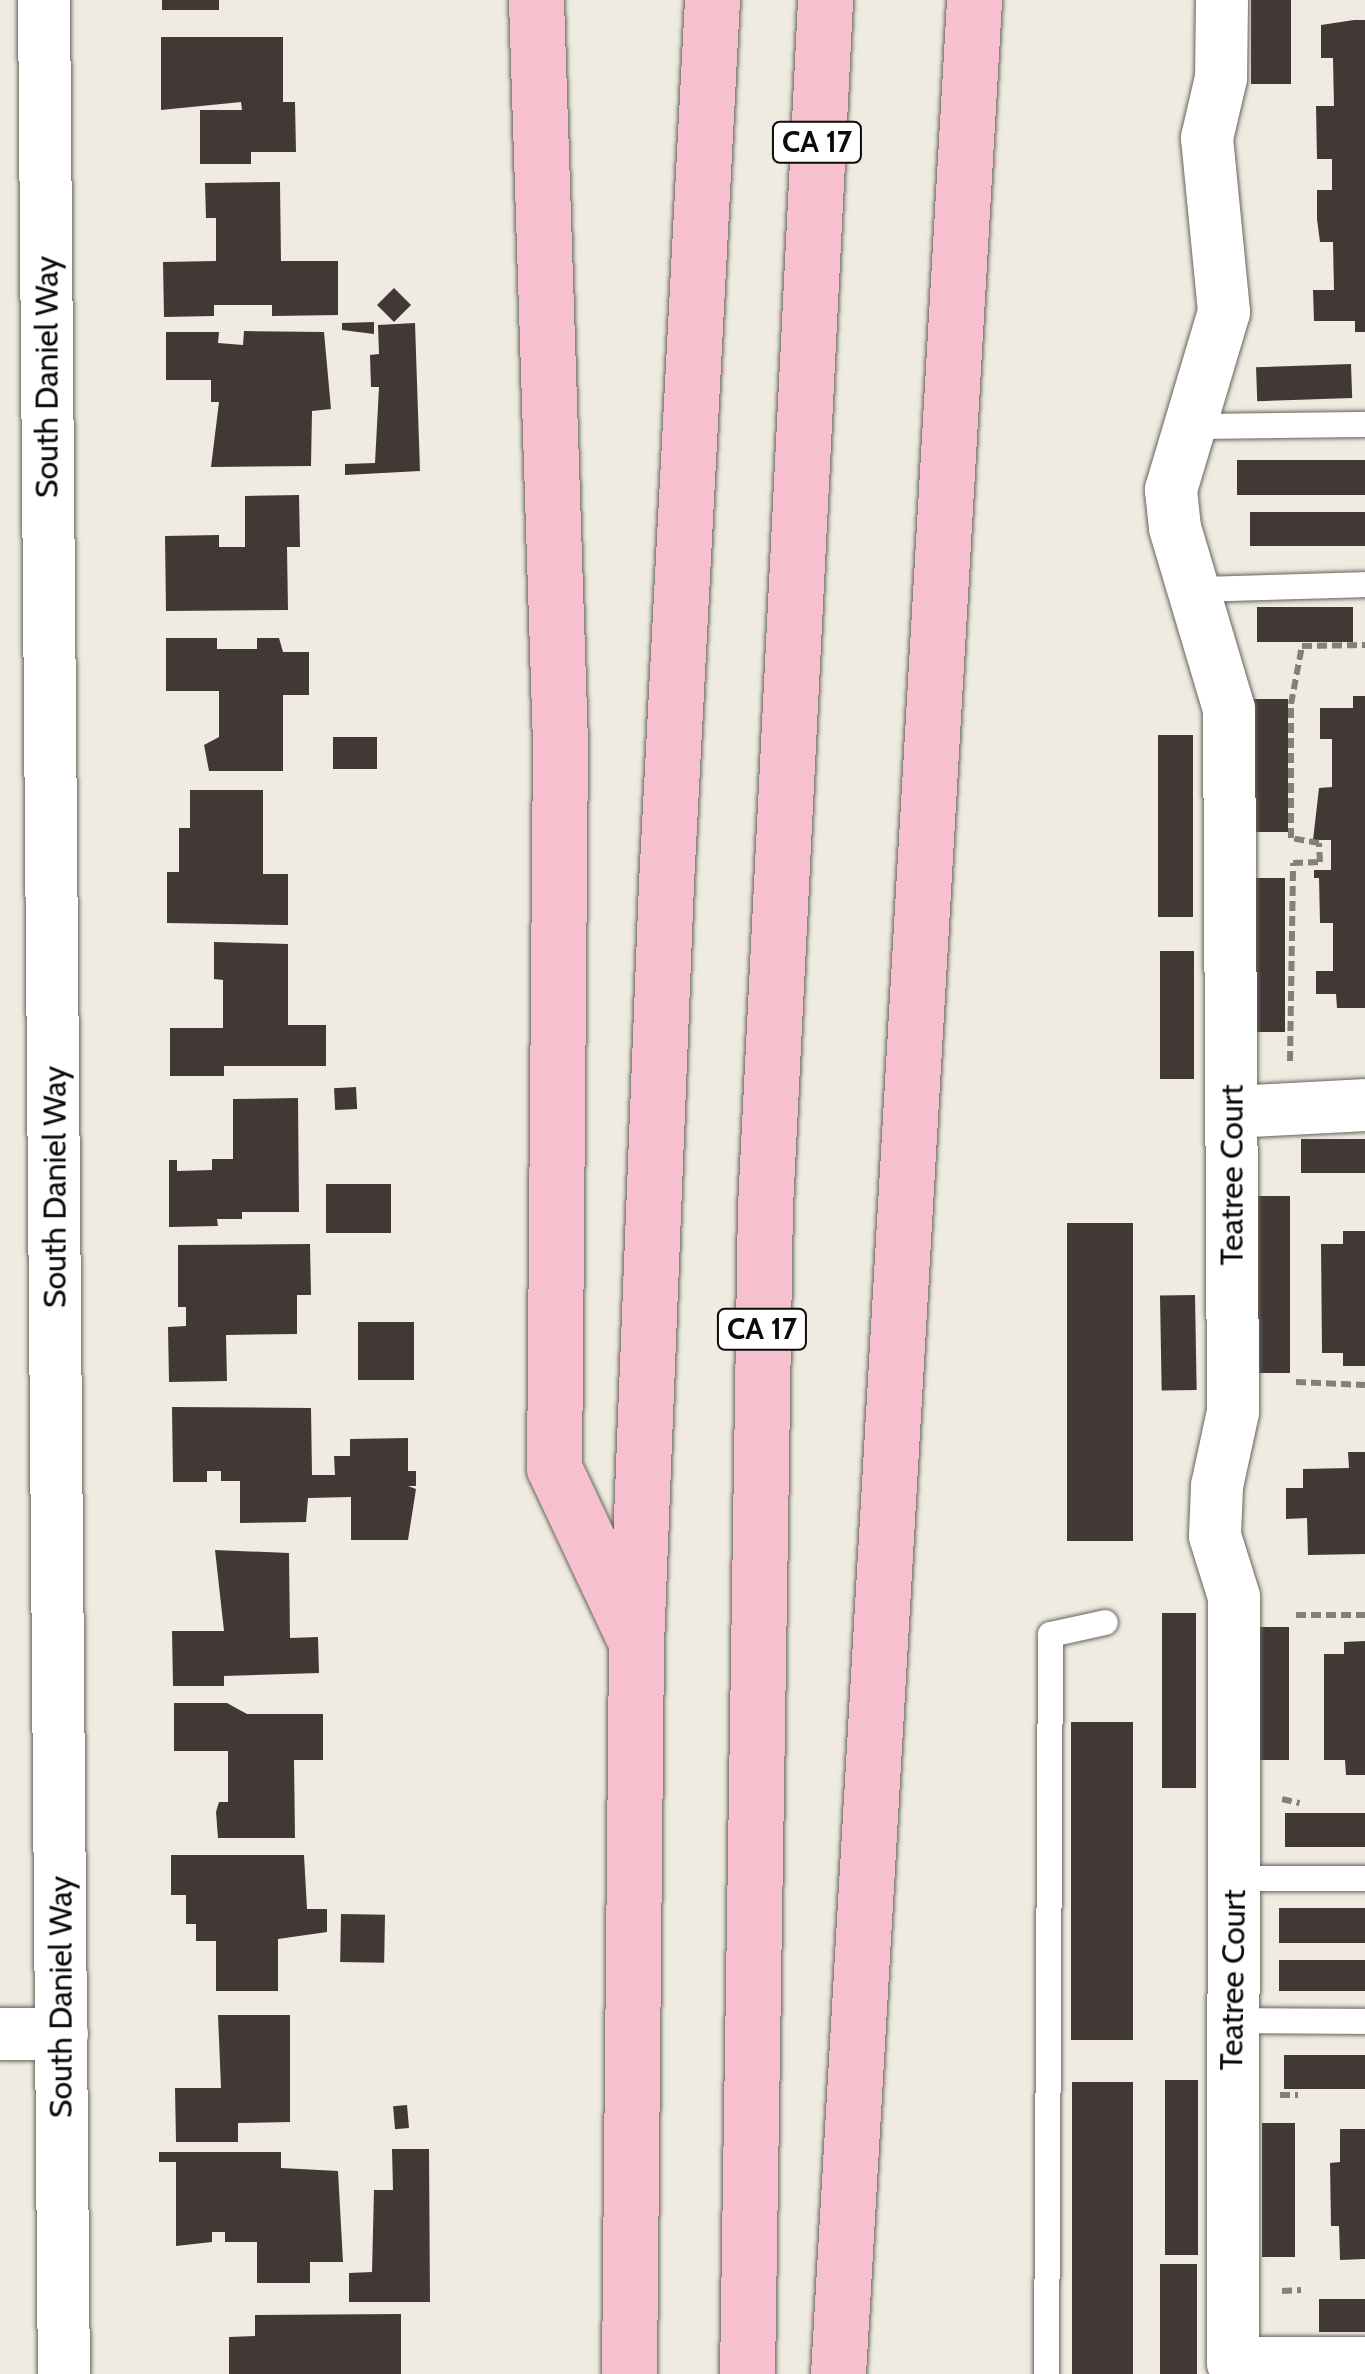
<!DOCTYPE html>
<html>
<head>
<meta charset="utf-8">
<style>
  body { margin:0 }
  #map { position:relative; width:1365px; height:2374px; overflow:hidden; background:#efebe1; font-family:Cabin,sans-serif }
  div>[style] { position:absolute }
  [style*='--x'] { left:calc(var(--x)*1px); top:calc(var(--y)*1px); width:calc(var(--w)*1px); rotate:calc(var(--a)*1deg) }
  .building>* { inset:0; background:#423937; transform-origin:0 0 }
  .path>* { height:6px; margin-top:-3px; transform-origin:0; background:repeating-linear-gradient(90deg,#83807a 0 10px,transparent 0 15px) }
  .roads { filter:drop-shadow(0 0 2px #67645b) drop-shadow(0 0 2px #67645b) }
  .lane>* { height:25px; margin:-12.5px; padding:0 12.5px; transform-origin:12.5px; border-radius:12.5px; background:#fff }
  .street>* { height:52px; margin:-26px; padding:0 26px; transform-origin:26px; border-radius:26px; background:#fff }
  .highway>* { height:55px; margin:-27.5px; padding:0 27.5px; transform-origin:27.5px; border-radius:27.5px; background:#f7c0ce }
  span { translate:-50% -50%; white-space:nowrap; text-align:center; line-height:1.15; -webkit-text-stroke:10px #fff; paint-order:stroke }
  .shield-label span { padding:2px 8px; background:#fff; border:2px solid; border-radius:8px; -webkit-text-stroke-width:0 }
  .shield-label { font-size:30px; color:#0c0b08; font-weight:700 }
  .street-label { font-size:32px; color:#0c0b08 }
</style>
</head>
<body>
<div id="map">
  <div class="building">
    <div style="left:162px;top:0;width:57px;height:10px"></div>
    <div style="left:1251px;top:0;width:40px;height:84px"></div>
    <div style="clip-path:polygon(1354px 20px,1365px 20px,1365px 332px,1355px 332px,1355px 321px,1314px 321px,1313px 290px,1334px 290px,1333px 242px,1320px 242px,1317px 219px,1317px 190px,1332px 190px,1332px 159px,1317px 159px,1316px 106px,1334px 106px,1333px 58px,1321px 58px,1321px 25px)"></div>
    <div style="clip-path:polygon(161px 37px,283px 37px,283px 102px,295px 102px,296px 152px,251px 152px,251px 164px,200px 164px,200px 110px,242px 110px,241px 102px,161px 110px)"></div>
    <div style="clip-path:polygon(280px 182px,281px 261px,338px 261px,338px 315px,272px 316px,272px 305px,214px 305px,214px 316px,164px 317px,163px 262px,216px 261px,216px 218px,206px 218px,205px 183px)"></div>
    <div style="left:394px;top:288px;width:24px;height:24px;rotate:45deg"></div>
    <div style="clip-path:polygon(374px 322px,374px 334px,342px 330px,342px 323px)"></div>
    <div style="clip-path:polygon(415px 323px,420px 471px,345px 475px,345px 464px,375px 463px,379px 387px,371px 387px,370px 355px,379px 354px,378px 325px)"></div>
    <div style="clip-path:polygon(244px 331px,324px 332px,331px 409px,312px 411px,311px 466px,211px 467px,219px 402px,211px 402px,211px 380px,166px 380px,166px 332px,219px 332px,218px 343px,243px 345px)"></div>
    <div style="left:1351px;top:364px;width:34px;height:95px;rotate:88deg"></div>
    <div style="left:1365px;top:460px;width:35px;height:128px;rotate:90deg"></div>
    <div style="clip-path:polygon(299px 495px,300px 547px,287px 547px,288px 610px,166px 611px,165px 536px,219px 535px,219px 547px,245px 547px,245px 496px)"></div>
    <div style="left:1250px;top:512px;width:115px;height:34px"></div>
    <div style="left:1257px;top:607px;width:96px;height:35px"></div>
    <div style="clip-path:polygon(166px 638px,217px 638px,217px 649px,257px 649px,257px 638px,279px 638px,283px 652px,309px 652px,309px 695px,283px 695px,283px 771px,209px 771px,204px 745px,219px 737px,219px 691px,166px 691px)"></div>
    <div style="clip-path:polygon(1353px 696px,1365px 696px,1365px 1008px,1337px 1008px,1336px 994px,1316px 994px,1316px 971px,1333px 971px,1333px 923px,1320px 923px,1319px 878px,1314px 878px,1314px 870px,1331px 870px,1331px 840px,1313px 840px,1319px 788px,1332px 787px,1332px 739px,1320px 739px,1320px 708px,1353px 708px)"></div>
    <div style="left:1253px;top:699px;width:35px;height:133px"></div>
    <div style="left:1193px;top:735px;width:182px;height:35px;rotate:90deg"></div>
    <div style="left:333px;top:737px;width:44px;height:32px"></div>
    <div style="clip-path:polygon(190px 790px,263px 790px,263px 874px,288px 874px,288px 925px,167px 923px,167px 872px,179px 872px,179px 828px,190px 828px)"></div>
    <div style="left:1250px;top:878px;width:35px;height:154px"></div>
    <div style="clip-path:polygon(214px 942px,288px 944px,288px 1025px,326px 1025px,326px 1066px,224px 1066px,224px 1076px,170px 1076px,170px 1028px,223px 1028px,223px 980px,214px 979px)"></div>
    <div style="left:1160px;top:951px;width:34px;height:128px"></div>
    <div style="left:356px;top:1087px;width:22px;height:22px;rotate:87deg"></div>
    <div style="clip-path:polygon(298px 1098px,299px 1212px,242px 1212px,242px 1219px,217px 1219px,218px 1226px,169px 1227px,169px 1160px,177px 1160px,177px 1171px,212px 1170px,212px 1159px,233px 1159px,233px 1099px)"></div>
    <div style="left:1365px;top:1139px;width:34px;height:64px;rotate:90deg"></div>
    <div style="left:391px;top:1184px;width:49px;height:65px;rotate:90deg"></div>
    <div style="left:1255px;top:1196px;width:35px;height:177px"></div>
    <div style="left:1067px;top:1223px;width:66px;height:318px"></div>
    <div style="clip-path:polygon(1343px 1231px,1365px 1231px,1365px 1366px,1343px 1366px,1343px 1353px,1322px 1353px,1321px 1244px,1343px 1244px)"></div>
    <div style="clip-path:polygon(310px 1244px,311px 1295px,297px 1295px,297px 1334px,226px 1335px,227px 1381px,169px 1382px,168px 1327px,186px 1326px,186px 1307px,178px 1307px,178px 1245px)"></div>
    <div style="left:1195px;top:1295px;width:95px;height:35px;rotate:89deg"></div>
    <div style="left:358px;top:1322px;width:56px;height:58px"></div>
    <div style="clip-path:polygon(172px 1407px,311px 1408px,312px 1475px,335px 1475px,334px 1456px,350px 1456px,350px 1439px,408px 1438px,408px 1471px,416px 1471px,416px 1486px,408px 1486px,416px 1489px,408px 1540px,351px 1540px,351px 1497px,308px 1498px,306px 1522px,240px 1523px,240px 1481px,221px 1481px,221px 1471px,207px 1471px,207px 1482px,173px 1482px)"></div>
    <div style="clip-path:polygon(1348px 1452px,1365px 1452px,1365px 1554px,1308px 1555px,1307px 1518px,1286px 1519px,1286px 1488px,1303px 1488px,1303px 1469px,1349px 1468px)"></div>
    <div style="clip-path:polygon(215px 1550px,289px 1553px,290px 1638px,318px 1637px,319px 1673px,224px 1676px,224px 1686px,173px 1686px,172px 1631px,224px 1631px)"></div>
    <div style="left:1162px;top:1613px;width:34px;height:175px"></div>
    <div style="left:1258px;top:1627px;width:31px;height:133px"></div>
    <div style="clip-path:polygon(1365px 1641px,1365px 1775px,1346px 1775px,1345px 1760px,1324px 1760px,1324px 1654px,1344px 1654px,1344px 1642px)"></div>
    <div style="clip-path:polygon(174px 1703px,227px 1703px,247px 1714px,323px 1714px,323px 1760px,294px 1760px,295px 1838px,218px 1838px,216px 1812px,219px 1802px,228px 1802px,228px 1751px,174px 1751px)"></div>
    <div style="left:1071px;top:1722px;width:62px;height:318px"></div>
    <div style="left:1365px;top:1813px;width:34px;height:80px;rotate:90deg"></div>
    <div style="clip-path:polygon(171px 1855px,304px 1855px,307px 1909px,327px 1909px,327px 1932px,278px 1939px,278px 1991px,216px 1991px,216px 1941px,196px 1941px,196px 1924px,186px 1924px,186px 1895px,171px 1895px)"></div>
    <div style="left:1279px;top:1908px;width:86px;height:35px"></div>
    <div style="left:341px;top:1914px;width:44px;height:48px;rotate:1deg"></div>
    <div style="left:1365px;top:1960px;width:31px;height:86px;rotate:90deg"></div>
    <div style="clip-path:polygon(218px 2015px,290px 2015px,290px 2122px,238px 2123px,238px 2142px,176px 2142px,175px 2088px,221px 2088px)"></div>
    <div style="left:1284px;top:2055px;width:81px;height:34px"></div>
    <div style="left:1165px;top:2080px;width:33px;height:175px"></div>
    <div style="left:1072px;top:2082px;width:61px;height:292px"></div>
    <div style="left:407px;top:2105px;width:23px;height:14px;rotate:85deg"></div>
    <div style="left:1262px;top:2123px;width:33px;height:134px"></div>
    <div style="clip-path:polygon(1340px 2129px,1365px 2129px,1365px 2259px,1340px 2260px,1339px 2226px,1331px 2226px,1330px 2163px,1340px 2162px)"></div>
    <div style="clip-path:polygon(392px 2149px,429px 2149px,430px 2302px,349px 2302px,349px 2273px,372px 2272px,374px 2190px,393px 2190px)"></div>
    <div style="clip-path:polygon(159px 2152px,281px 2152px,281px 2168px,338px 2171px,343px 2262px,310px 2262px,310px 2283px,257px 2283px,257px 2242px,225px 2242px,225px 2232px,212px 2232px,212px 2242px,176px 2246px,176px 2162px,159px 2162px)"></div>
    <div style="left:1160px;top:2264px;width:37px;height:110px"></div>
    <div style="left:1365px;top:2299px;width:33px;height:46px;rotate:90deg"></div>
    <div style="clip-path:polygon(401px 2314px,401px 2374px,229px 2374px,229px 2337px,255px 2336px,255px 2315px)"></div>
  </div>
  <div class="path">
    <div style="--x:1290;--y:1061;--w:198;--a:-89.1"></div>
    <div style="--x:1293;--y:863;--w:27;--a:-2"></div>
    <div style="--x:1320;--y:862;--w:19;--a:-93"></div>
    <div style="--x:1319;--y:843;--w:28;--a:-170"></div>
    <div style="--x:1291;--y:838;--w:134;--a:-90"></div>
    <div style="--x:1291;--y:704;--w:59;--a:-79.3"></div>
    <div style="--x:1302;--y:646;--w:63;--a:-0.9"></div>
    <div style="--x:1296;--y:1382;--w:69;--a:2.5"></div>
    <div style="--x:1296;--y:1615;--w:69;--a:0"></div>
    <div style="--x:1282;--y:1799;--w:18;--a:13"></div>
    <div style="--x:1280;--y:2095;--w:18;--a:0"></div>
    <div style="--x:1282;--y:2291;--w:19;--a:-3"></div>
  </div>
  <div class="roads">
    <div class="lane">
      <div style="--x:1191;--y:426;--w:174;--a:-0.7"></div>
      <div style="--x:1197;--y:589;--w:168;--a:-1.7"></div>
      <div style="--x:1235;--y:1878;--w:130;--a:0"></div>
      <div style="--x:1230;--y:2020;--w:135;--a:0.4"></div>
      <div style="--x:1046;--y:2374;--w:740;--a:-89.69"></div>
      <div style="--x:1050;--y:1634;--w:56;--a:-12.3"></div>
    </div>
    <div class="street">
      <div style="--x:44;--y:0;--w:2374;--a:89.52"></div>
      <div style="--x:1222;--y:0;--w:78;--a:90.7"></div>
      <div style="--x:1221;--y:78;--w:62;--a:103.1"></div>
      <div style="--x:1207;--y:138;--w:175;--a:84.4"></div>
      <div style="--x:1224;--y:312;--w:186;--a:106.6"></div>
      <div style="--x:1171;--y:490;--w:38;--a:84"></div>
      <div style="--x:1175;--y:528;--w:189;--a:73.4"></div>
      <div style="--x:1229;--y:709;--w:703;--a:89.67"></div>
      <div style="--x:1233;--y:1412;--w:76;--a:102.2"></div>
      <div style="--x:1217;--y:1486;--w:50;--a:92.3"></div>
      <div style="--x:1215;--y:1536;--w:64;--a:72.7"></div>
      <div style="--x:1234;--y:1597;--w:766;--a:90.07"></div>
      <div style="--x:1233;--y:2363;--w:132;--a:0"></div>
      <div style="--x:1232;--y:1112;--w:133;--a:-3"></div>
      <div style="--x:0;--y:2034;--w:62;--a:0"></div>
    </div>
    <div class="highway">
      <div style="--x:536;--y:0;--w:742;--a:88.15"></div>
      <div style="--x:560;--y:742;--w:726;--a:90.47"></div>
      <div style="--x:554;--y:1468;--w:183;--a:64.8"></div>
      <div style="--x:629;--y:2374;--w:730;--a:-89.45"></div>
      <div style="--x:636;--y:1644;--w:762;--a:-87.74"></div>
      <div style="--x:666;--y:883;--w:884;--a:-87.02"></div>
      <div style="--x:747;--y:2374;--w:1168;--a:-89.12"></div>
      <div style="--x:765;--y:1206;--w:1207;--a:-87.15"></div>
      <div style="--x:838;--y:2374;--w:2378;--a:-86.72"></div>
    </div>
  </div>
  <div class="shield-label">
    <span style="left:817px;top:142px">CA 17</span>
    <span style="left:762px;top:1329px">CA 17</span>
  </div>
  <div class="street-label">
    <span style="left:47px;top:377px;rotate:-90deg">South Daniel Way</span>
    <span style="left:1232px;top:1175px;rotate:-90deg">Teatree Court</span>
    <span style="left:55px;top:1187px;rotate:-90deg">South Daniel Way</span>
    <span style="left:1233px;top:1980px;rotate:-89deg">Teatree Court</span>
    <span style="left:61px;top:1997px;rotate:-90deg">South Daniel Way</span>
  </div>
</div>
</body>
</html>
